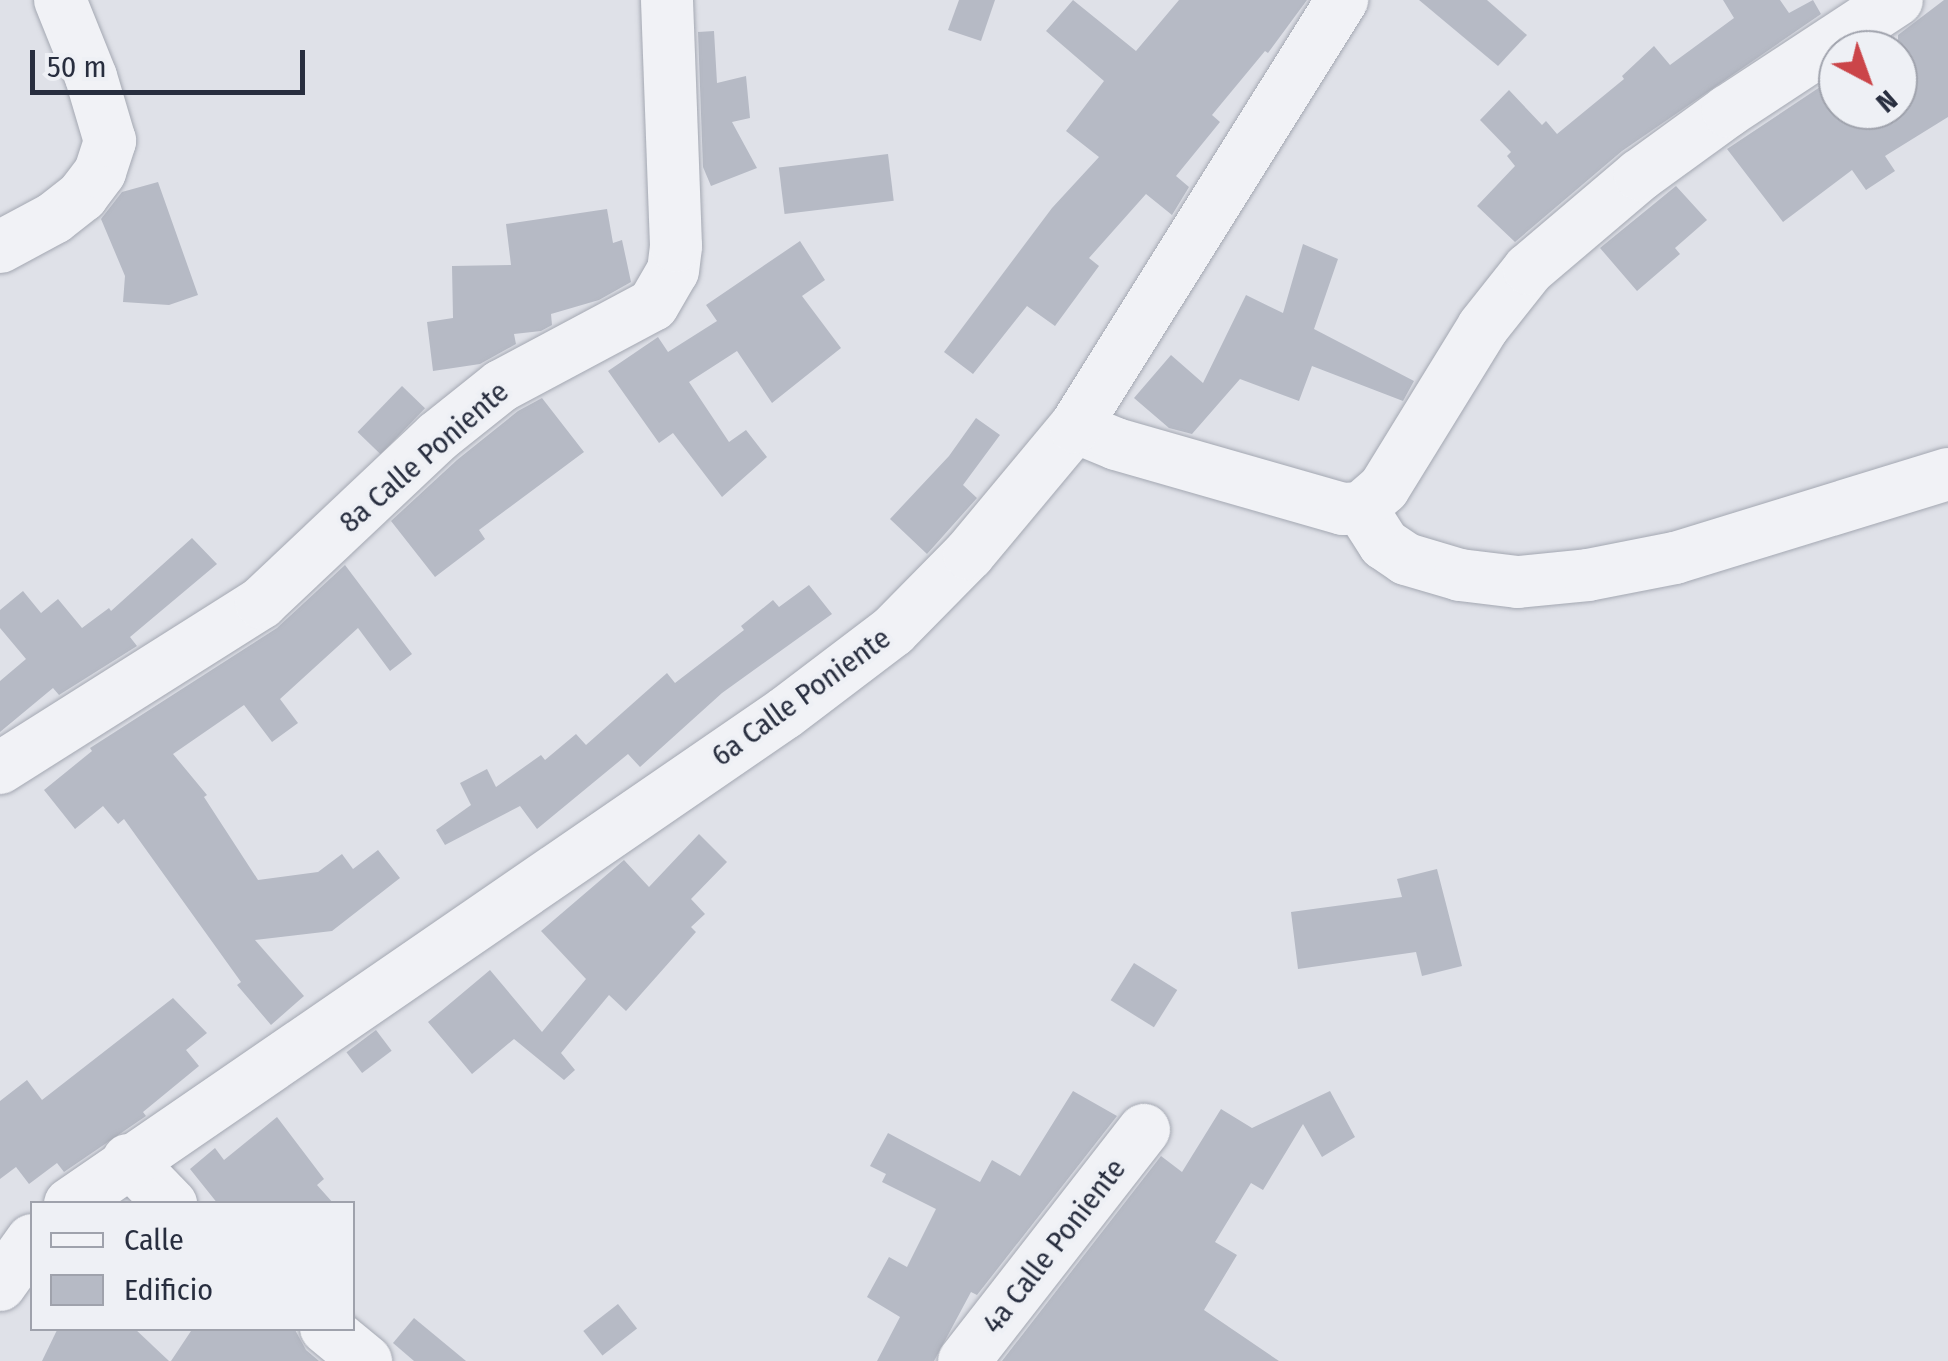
<!DOCTYPE html>
<html>
<head>
<meta charset="utf-8">
<style>
  body { margin:0 }
  #map { position:relative; width:1948px; height:1361px; overflow:hidden; background:#dfe1e8; font-family:"Fira Sans Condensed",sans-serif }
  div>[style] { position:absolute }
  [style*='--x'] { left:calc(var(--x)*1px); top:calc(var(--y)*1px); width:calc(var(--w)*1px); rotate:calc(var(--a)*1deg) }
  .building>* { inset:0; background:#b6bac5; transform-origin:0 0 }
  .roads { filter:drop-shadow(0 0 2px #a4a8b2) drop-shadow(0 0 2px #a4a8b2) }
  .minor>* { height:52px; margin:-26px; padding:0 26px; transform-origin:26px; border-radius:26px; background:#f1f2f6 }
  span { translate:-50% -50%; white-space:nowrap; text-align:center; line-height:1.15; -webkit-text-stroke:8px #eef0f5; paint-order:stroke }
  .street-label { font-size:30px; color:#282e3f }
  .legend { position:absolute; left:30px; top:1201px; width:325px; height:130px; box-sizing:border-box; background:#eef0f5; border:2px solid #9fa2ac; margin:0; padding:12px 18px; list-style:none; font-size:30px; color:#282e3f }
  .legend li { display:flex; align-items:center; gap:20px; height:50px }
  .legend b { width:50px; border:2px solid #9fa2ac }
  .north { position:absolute; left:1818px; top:30px; width:100px; height:100px; box-sizing:border-box; background:#eef0f5; border:2px solid #9fa2ac; border-radius:50%; rotate:139deg; font-size:28px; font-weight:700; line-height:40px; text-align:center; color:#282e3f }
  .north::after { content:''; display:block; margin:auto; width:35px; height:45px; background:#cb4549; clip-path:polygon(50% 0,100% 100%,50% 72%,0 100%) }
  .scale { position:absolute; left:30px; top:50px; width:275px; height:45px; box-sizing:border-box; border:5px solid #282e3f; border-top:0; padding-left:12px; font-size:30px; line-height:35px; white-space:nowrap; color:#282e3f; -webkit-text-stroke:8px #eef0f5; paint-order:stroke }
</style>
</head>
<body>
<div id="map">
  <div class="building">
    <div style="clip-path:polygon(959px 0,995px 0,981px 41px,948px 30px)"></div>
    <div style="clip-path:polygon(1073px 0,1136px 51px,1179px 0,1307px 0,1268px 53px,1265px 51px,1212px 115px,1220px 122px,1176px 176px,1189px 187px,1172px 215px,1146px 194px,1089px 258px,1099px 266px,1055px 326px,1027px 306px,973px 374px,944px 352px,1052px 208px,1099px 157px,1066px 131px,1104px 81px,1046px 31px)"></div>
    <div style="clip-path:polygon(1419px 0,1487px 0,1527px 35px,1498px 66px)"></div>
    <div style="clip-path:polygon(1723px 0,1780px 0,1789px 13px,1813px 0,1821px 14px,1622px 151px,1515px 242px,1477px 206px,1515px 166px,1507px 156px,1511px 152px,1480px 120px,1509px 90px,1542px 125px,1546px 121px,1557px 134px,1624px 79px,1622px 76px,1654px 46px,1670px 65px,1734px 18px)"></div>
    <div style="clip-path:polygon(1944px 0,1948px 0,1948px 117px,1885px 156px,1895px 171px,1866px 190px,1852px 170px,1783px 222px,1727px 149px,1838px 75px,1838px 110px,1898px 110px,1898px 35px)"></div>
    <div style="clip-path:polygon(714px 31px,717px 83px,746px 76px,750px 118px,732px 122px,757px 168px,711px 186px,703px 167px,698px 32px)"></div>
    <div style="left:888px;top:154px;width:47px;height:110px;rotate:83deg"></div>
    <div style="clip-path:polygon(158px 182px,198px 295px,169px 305px,123px 302px,125px 276px,101px 219px,122px 192px)"></div>
    <div style="clip-path:polygon(1676px 186px,1707px 220px,1675px 248px,1680px 254px,1637px 291px,1600px 248px)"></div>
    <div style="clip-path:polygon(607px 209px,613px 243px,622px 240px,631px 282px,599px 300px,551px 314px,552px 325px,541px 331px,514px 334px,516px 344px,480px 364px,433px 371px,427px 322px,453px 318px,452px 266px,511px 265px,506px 224px)"></div>
    <div style="clip-path:polygon(800px 241px,825px 280px,802px 296px,841px 348px,772px 403px,737px 351px,689px 382px,729px 442px,746px 430px,767px 457px,722px 497px,673px 433px,659px 443px,608px 371px,658px 337px,668px 352px,717px 321px,706px 305px)"></div>
    <div style="clip-path:polygon(1303px 244px,1338px 259px,1314px 329px,1414px 381px,1403px 401px,1312px 366px,1299px 401px,1240px 379px,1192px 434px,1169px 428px,1134px 398px,1171px 355px,1203px 383px,1246px 295px,1283px 313px)"></div>
    <div style="left:402px;top:386px;width:32px;height:64px;rotate:44deg"></div>
    <div style="clip-path:polygon(542px 398px,584px 452px,479px 530px,485px 539px,435px 577px,391px 521px,457px 460px,518px 411px)"></div>
    <div style="clip-path:polygon(976px 418px,1000px 435px,963px 485px,977px 498px,927px 554px,890px 519px,949px 456px)"></div>
    <div style="clip-path:polygon(192px 538px,217px 564px,130px 637px,137px 646px,59px 695px,53px 688px,0 732px,0 681px,26px 659px,0 628px,0 610px,23px 591px,41px 613px,58px 599px,82px 628px,109px 608px,111px 611px)"></div>
    <div style="clip-path:polygon(345px 565px,412px 654px,390px 671px,358px 628px,280px 699px,298px 723px,272px 742px,244px 705px,173px 754px,207px 795px,204px 797px,258px 880px,318px 872px,342px 854px,353px 869px,378px 850px,400px 878px,332px 931px,255px 940px,304px 996px,271px 1025px,237px 985px,241px 982px,124px 819px,118px 824px,103px 806px,75px 829px,44px 790px,92px 751px,90px 748px,277px 628px)"></div>
    <div style="clip-path:polygon(809px 585px,832px 614px,722px 693px,640px 767px,628px 754px,537px 829px,520px 806px,445px 845px,436px 830px,471px 805px,460px 783px,487px 769px,496px 787px,541px 755px,545px 760px,576px 734px,586px 745px,667px 673px,675px 683px,744px 630px,741px 626px,773px 600px,779px 607px)"></div>
    <div style="clip-path:polygon(699px 834px,727px 862px,691px 899px,705px 914px,691px 927px,696px 932px,626px 1011px,609px 995px,561px 1053px,575px 1070px,564px 1080px,514px 1039px,472px 1074px,428px 1022px,490px 970px,542px 1032px,586px 979px,541px 931px,624px 860px,649px 887px)"></div>
    <div style="clip-path:polygon(1437px 869px,1462px 966px,1422px 976px,1416px 952px,1298px 969px,1291px 912px,1402px 897px,1397px 879px)"></div>
    <div style="left:1134px;top:963px;width:51px;height:44px;rotate:32deg"></div>
    <div style="clip-path:polygon(173px 998px,207px 1033px,186px 1050px,199px 1066px,143px 1112px,146px 1116px,64px 1172px,57px 1163px,29px 1184px,16px 1167px,0 1179px,0 1101px,27px 1080px,42px 1100px)"></div>
    <div style="left:376px;top:1030px;width:26px;height:37px;rotate:53deg"></div>
    <div style="clip-path:polygon(1073px 1091px,1117px 1116px,977px 1295px,971px 1292px,934px 1361px,877px 1361px,900px 1317px,867px 1297px,889px 1257px,907px 1267px,936px 1209px,882px 1182px,886px 1174px,870px 1166px,888px 1133px,980px 1182px,992px 1160px,1020px 1176px)"></div>
    <div style="clip-path:polygon(1330px 1091px,1355px 1137px,1322px 1157px,1303px 1124px,1263px 1190px,1251px 1183px,1215px 1242px,1237px 1255px,1204px 1310px,1279px 1361px,1002px 1361px,1161px 1156px,1182px 1172px,1221px 1109px,1252px 1128px)"></div>
    <div style="clip-path:polygon(277px 1117px,324px 1179px,317px 1185px,334px 1204px,218px 1204px,190px 1169px,215px 1148px,224px 1160px)"></div>
    <div style="left:618px;top:1304px;width:31px;height:44px;rotate:52deg"></div>
    <div style="clip-path:polygon(414px 1318px,466px 1361px,414px 1361px,393px 1343px)"></div>
    <div style="clip-path:polygon(58px 1328px,134px 1328px,169px 1361px,42px 1361px)"></div>
    <div style="clip-path:polygon(193px 1328px,294px 1328px,306px 1350px,319px 1361px,171px 1361px)"></div>
  </div>
  <div class="roads">
    <div class="minor">
      <div style="--x:0;--y:247;--w:61;--a:-28.2"></div>
      <div style="--x:54;--y:218;--w:36;--a:-38"></div>
      <div style="--x:82;--y:196;--w:30;--a:-53"></div>
      <div style="--x:100;--y:172;--w:33;--a:-72"></div>
      <div style="--x:110;--y:141;--w:67;--a:-106.5"></div>
      <div style="--x:91;--y:77;--w:83;--a:-111.9"></div>
      <div style="--x:1075;--y:427;--w:44;--a:22.5"></div>
      <div style="--x:1116;--y:444;--w:236;--a:16"></div>
      <div style="--x:1343;--y:509;--w:18;--a:-3"></div>
      <div style="--x:1361;--y:508;--w:30;--a:-41"></div>
      <div style="--x:1384;--y:488;--w:189;--a:-58.4"></div>
      <div style="--x:1483;--y:327;--w:74;--a:-51.6"></div>
      <div style="--x:1529;--y:269;--w:145;--a:-40.3"></div>
      <div style="--x:1640;--y:175;--w:109;--a:-36"></div>
      <div style="--x:1728;--y:111;--w:202;--a:-33.3"></div>
      <div style="--x:1361;--y:508;--w:43;--a:57.4"></div>
      <div style="--x:1384;--y:544;--w:27;--a:34"></div>
      <div style="--x:1406;--y:559;--w:56;--a:16.5"></div>
      <div style="--x:1460;--y:575;--w:58;--a:6.9"></div>
      <div style="--x:1518;--y:582;--w:70;--a:-5.7"></div>
      <div style="--x:1588;--y:575;--w:89;--a:-11.1"></div>
      <div style="--x:1675;--y:558;--w:286;--a:-17.1"></div>
      <div style="--x:0;--y:768;--w:309;--a:-32.3"></div>
      <div style="--x:261;--y:603;--w:242;--a:-43.3"></div>
      <div style="--x:437;--y:437;--w:82;--a:-38.6"></div>
      <div style="--x:501;--y:386;--w:172;--a:-28.1"></div>
      <div style="--x:653;--y:305;--w:39;--a:-60"></div>
      <div style="--x:673;--y:271;--w:25;--a:-83"></div>
      <div style="--x:676;--y:246;--w:246;--a:-92.1"></div>
      <div style="--x:128;--y:1160;--w:62;--a:45.7"></div>
      <div style="--x:70;--y:1204;--w:867;--a:-34.48"></div>
      <div style="--x:785;--y:713;--w:136;--a:-37.2"></div>
      <div style="--x:893;--y:631;--w:108;--a:-45.4"></div>
      <div style="--x:969;--y:554;--w:165;--a:-50.2"></div>
      <div style="--x:1075;--y:427;--w:504;--a:-57.98"></div>
      <div style="--x:0;--y:1285;--w:55;--a:-54.6"></div>
      <div style="--x:326;--y:1328;--w:52;--a:39.5"></div>
      <div style="--x:964;--y:1361;--w:293;--a:-52.1"></div>
    </div>
  </div>
  <div class="street-label">
    <span style="left:424px;top:457px;rotate:-41deg">8a Calle Poniente</span>
    <span style="left:801px;top:697px;rotate:-36deg">6a Calle Poniente</span>
    <span style="left:1054px;top:1246px;rotate:-52deg">4a Calle Poniente</span>
  </div>
  <ul class="legend">
  <li><b style="height:12px;background:#f1f2f6"></b>Calle</li>
  <li><b style="height:28px;background:#b6bac5"></b>Edificio</li>
  </ul>
  <div class="north">N</div>
  <div class="scale">50 m</div>
</div>
</body>
</html>
